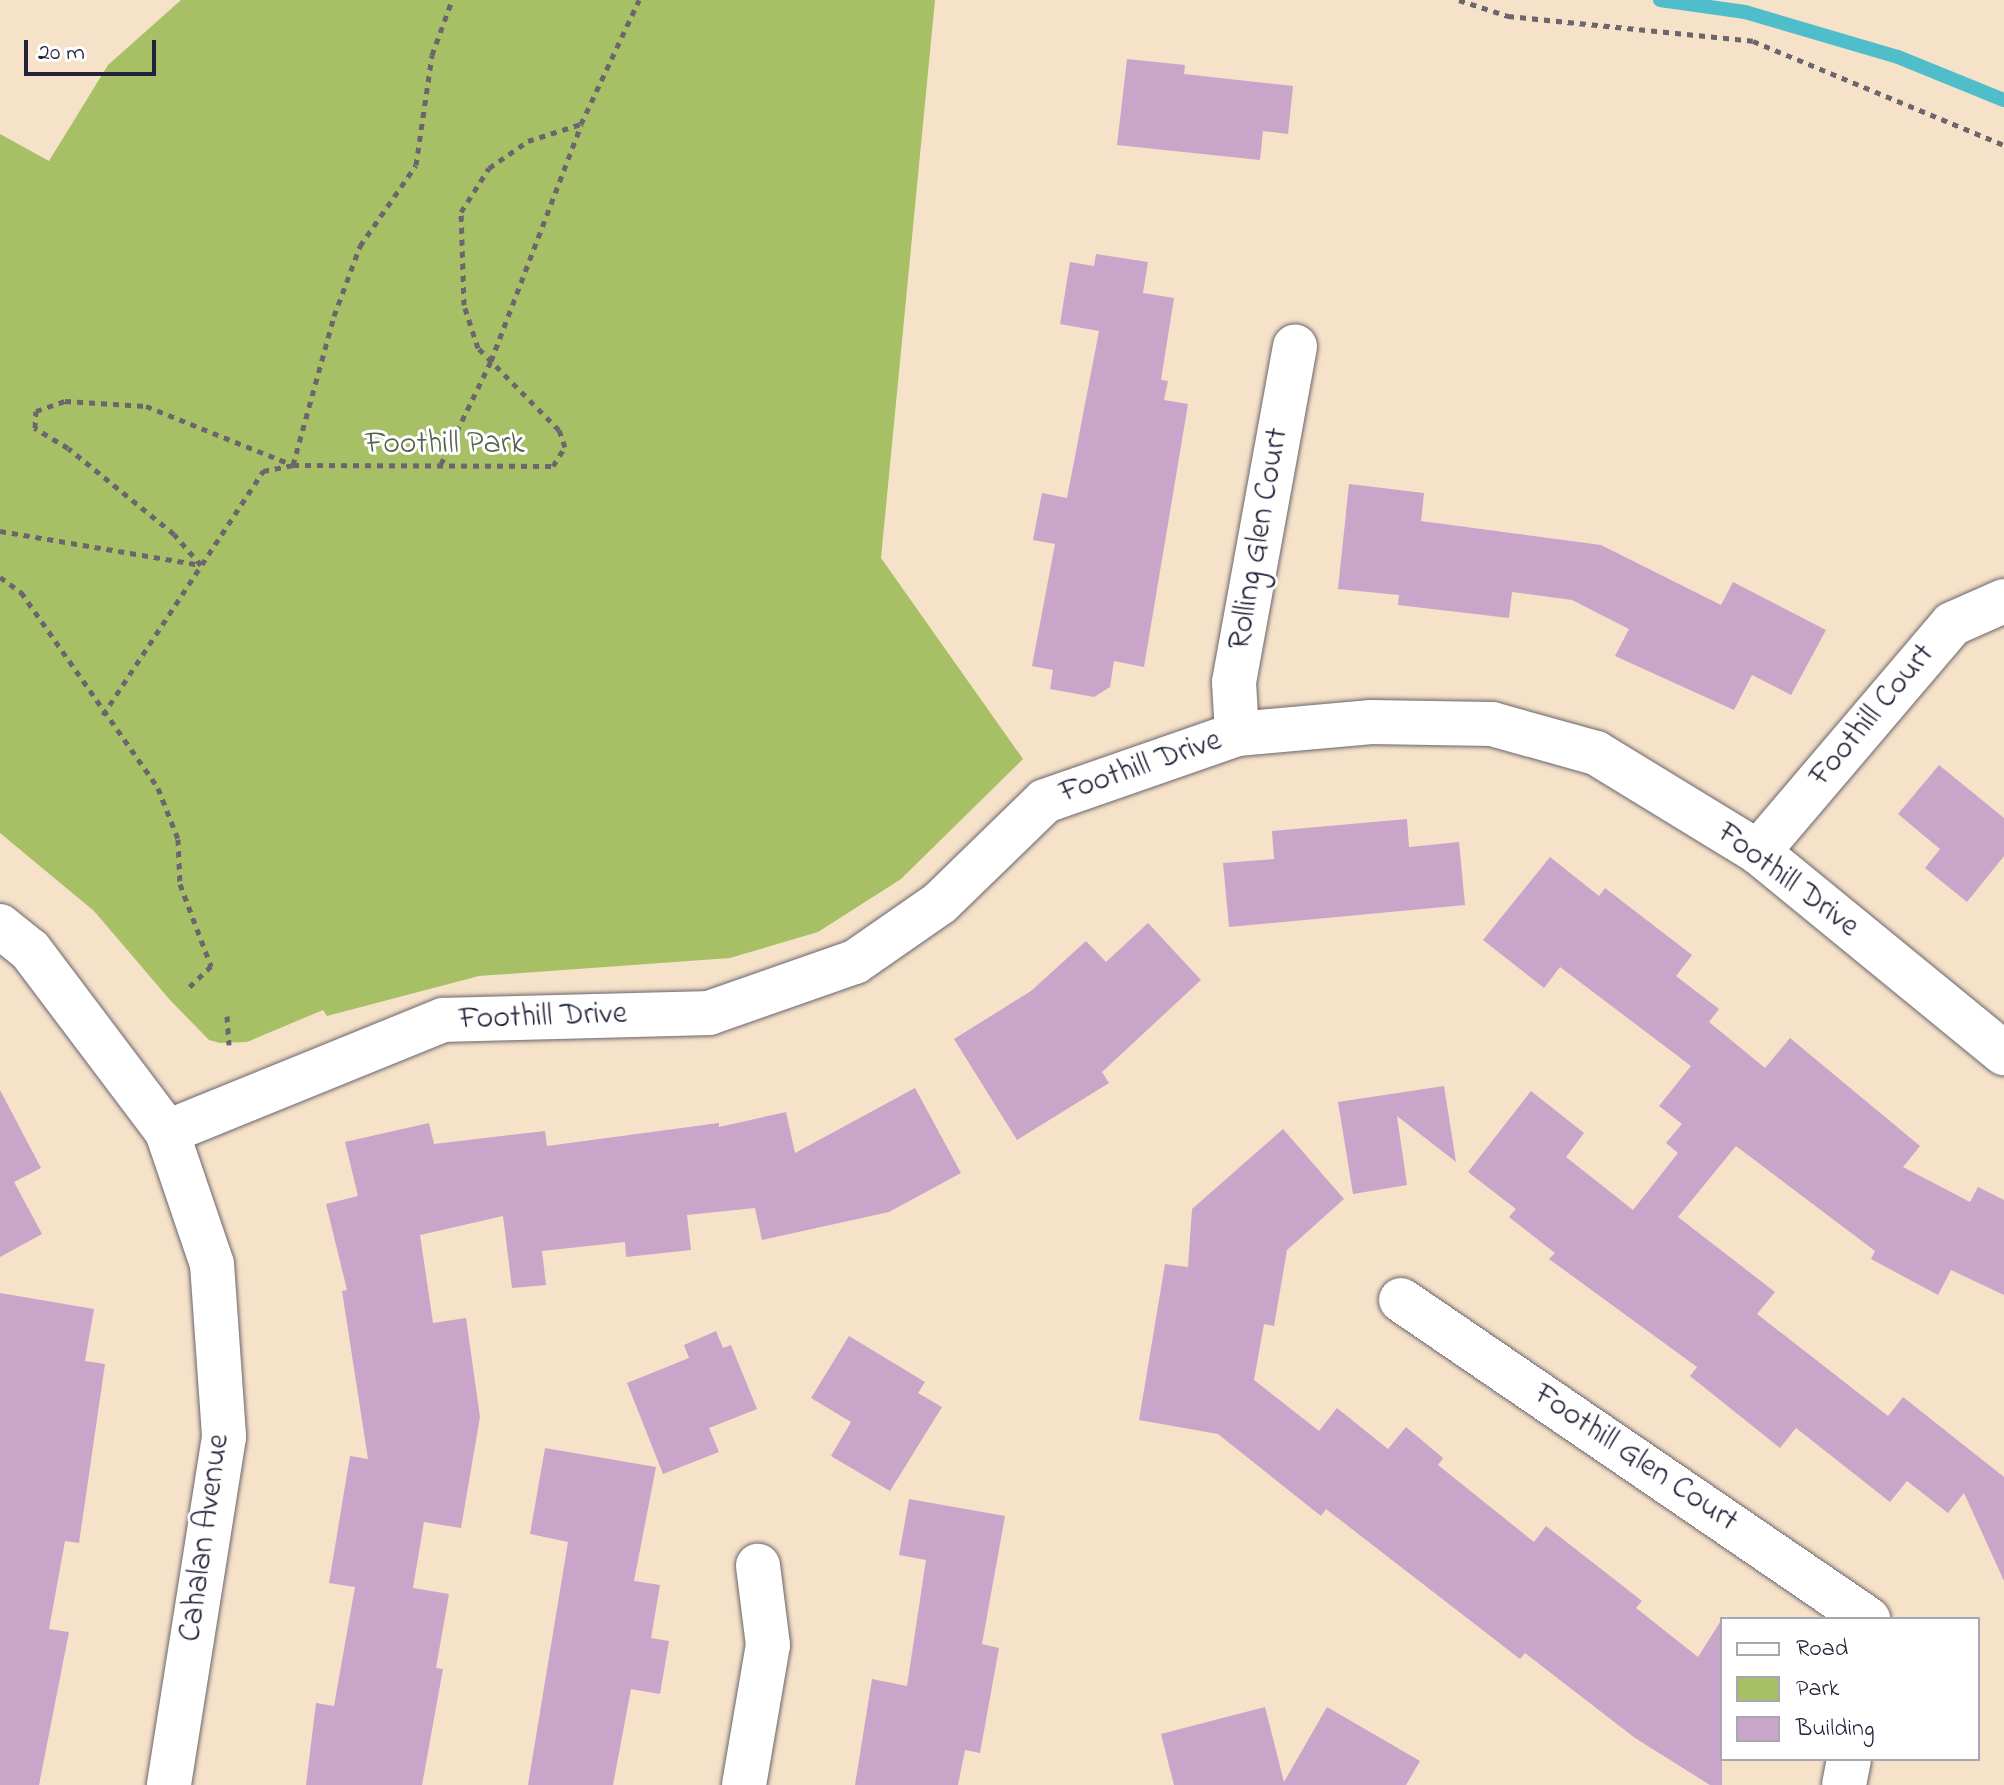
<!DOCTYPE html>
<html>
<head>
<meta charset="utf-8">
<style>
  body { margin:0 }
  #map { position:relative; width:2004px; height:1785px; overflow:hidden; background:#f6e2c9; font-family:"Indie Flower",sans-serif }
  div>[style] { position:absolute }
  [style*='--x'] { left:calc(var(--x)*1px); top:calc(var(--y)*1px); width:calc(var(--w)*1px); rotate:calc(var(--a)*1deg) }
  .green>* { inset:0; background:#a7c066 }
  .stream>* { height:14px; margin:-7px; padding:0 7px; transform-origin:7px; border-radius:7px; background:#50bdcb }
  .building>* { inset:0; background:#c9a5ca }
  .path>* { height:5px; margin-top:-2.5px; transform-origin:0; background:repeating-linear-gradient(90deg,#6c656d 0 6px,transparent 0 12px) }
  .roads { filter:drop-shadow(0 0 2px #6c656d) drop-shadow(0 0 2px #6c656d) }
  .minor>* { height:44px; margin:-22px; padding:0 22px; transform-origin:22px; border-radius:22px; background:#fff }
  span { translate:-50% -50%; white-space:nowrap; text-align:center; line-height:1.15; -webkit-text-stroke:6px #fff; paint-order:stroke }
  .park-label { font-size:32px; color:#57614c }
  .street-label { font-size:32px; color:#22223b }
  .legend { position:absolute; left:1720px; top:1617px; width:260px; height:144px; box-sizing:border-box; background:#fff; border:2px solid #a7a7b1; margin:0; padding:10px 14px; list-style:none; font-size:24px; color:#22223b }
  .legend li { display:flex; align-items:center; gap:16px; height:40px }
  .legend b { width:40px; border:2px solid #a7a7b1 }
  .scale { position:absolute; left:24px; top:40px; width:132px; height:36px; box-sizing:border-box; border:4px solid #22223b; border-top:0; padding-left:10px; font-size:24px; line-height:28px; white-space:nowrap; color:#22223b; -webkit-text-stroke:6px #fff; paint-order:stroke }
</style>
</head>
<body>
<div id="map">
  <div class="green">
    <div style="clip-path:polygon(181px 0,935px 0,881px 558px,1023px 759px,901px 879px,818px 932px,730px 958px,479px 976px,327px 1016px,323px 1010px,247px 1042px,220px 1043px,209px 1040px,170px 1000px,94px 911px,0 833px,0 134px,49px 161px,108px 65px)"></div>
  </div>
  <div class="stream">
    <div style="--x:1660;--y:0;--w:86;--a:8"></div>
    <div style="--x:1745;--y:12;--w:159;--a:16.4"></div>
    <div style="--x:1898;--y:57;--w:114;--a:22.1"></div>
  </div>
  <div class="building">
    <div style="clip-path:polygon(1127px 59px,1185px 65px,1184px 74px,1293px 86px,1288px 134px,1263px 131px,1260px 160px,1117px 145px)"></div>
    <div style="clip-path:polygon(1096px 254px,1148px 262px,1143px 293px,1174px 298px,1161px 380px,1168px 381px,1164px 400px,1188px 404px,1144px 667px,1114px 661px,1110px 687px,1094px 697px,1050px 689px,1053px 670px,1032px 666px,1055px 544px,1033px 540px,1042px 493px,1067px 498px,1099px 331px,1060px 324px,1070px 262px,1094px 266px)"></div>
    <div style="clip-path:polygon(1349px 484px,1424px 493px,1421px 521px,1601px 545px,1721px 605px,1733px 582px,1826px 630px,1791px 695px,1752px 675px,1734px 710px,1615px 656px,1629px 629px,1572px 600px,1512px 592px,1509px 618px,1398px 605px,1399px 595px,1338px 589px)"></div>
    <div style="clip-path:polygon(1939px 765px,2004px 818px,2004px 856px,1967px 902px,1925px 868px,1940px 849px,1898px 814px)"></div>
    <div style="clip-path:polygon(1407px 819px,1409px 847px,1459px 842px,1465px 905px,1229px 927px,1223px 863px,1274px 859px,1272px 831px)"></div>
    <div style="clip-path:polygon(1550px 857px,1599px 896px,1605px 888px,1692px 955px,1676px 976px,1719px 1009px,1709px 1022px,1765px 1068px,1790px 1038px,1920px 1146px,1903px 1167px,1970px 1202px,1978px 1187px,2004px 1200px,2004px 1295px,1951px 1270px,1938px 1295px,1871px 1259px,1875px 1251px,1736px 1146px,1678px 1217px,1775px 1292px,1757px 1314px,1888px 1416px,1903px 1397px,2004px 1477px,2004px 1581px,1964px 1493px,1948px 1513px,1907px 1481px,1890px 1502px,1796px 1428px,1780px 1448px,1690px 1376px,1697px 1367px,1549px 1259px,1555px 1253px,1509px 1217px,1516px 1209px,1468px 1172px,1531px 1091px,1584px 1133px,1566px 1157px,1633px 1210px,1678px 1153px,1666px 1143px,1682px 1124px,1659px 1106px,1691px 1066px,1560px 967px,1544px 988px,1483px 940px)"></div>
    <div style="clip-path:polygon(1148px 923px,1201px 980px,1102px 1072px,1109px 1083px,1017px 1140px,954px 1039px,1031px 991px,1086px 941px,1106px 962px)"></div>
    <div style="clip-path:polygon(1444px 1086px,1456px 1162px,1397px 1116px,1407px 1185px,1353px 1194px,1338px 1102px)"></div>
    <div style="clip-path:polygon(915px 1088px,961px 1173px,889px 1212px,762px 1240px,755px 1208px,687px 1215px,691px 1250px,626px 1257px,625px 1242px,542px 1251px,546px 1285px,512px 1288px,503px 1216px,420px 1235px,433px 1323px,466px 1318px,480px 1417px,461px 1528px,424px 1522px,413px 1588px,449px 1594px,436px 1668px,443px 1669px,422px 1785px,306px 1785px,316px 1703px,334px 1706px,355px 1587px,329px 1583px,350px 1456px,368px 1459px,342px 1291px,347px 1290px,326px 1204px,358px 1196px,345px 1142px,429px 1123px,434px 1144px,545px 1131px,547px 1146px,719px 1123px,719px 1127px,786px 1112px,795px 1153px)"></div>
    <div style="clip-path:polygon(0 1090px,41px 1168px,14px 1182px,42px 1234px,0 1257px)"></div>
    <div style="clip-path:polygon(1283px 1129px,1344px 1199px,1287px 1250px,1274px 1326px,1264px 1324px,1254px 1380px,1319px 1431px,1337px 1408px,1388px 1449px,1406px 1427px,1443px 1458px,1438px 1465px,1534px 1542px,1546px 1526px,1642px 1601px,1636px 1608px,1698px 1657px,1722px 1619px,1722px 1785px,1710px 1785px,1635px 1738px,1525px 1653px,1520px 1659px,1326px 1509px,1321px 1516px,1218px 1434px,1139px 1420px,1165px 1264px,1188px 1267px,1192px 1209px)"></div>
    <div style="clip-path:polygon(0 1293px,94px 1309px,85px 1361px,105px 1364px,79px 1543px,65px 1541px,49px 1629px,69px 1632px,39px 1785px,0 1785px)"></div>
    <div style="clip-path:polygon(716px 1331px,723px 1348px,731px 1345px,757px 1409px,709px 1428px,719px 1452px,663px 1474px,627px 1383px,689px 1358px,684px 1345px)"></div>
    <div style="clip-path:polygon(849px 1336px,925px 1382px,918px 1393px,942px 1407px,890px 1491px,831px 1456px,851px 1422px,811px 1398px)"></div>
    <div style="clip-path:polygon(545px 1448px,656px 1467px,634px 1581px,660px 1585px,651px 1638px,669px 1641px,660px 1694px,631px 1689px,613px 1785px,528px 1785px,568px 1542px,530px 1534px)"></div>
    <div style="clip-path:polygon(909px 1499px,1005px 1516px,982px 1644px,999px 1648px,980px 1753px,965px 1750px,958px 1785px,855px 1785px,872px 1679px,907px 1686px,926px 1560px,899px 1555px)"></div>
    <div style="clip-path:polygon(1265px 1707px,1284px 1782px,1327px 1707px,1420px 1761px,1406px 1785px,1174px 1785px,1161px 1734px)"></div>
  </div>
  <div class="path">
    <div style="--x:1459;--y:0;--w:52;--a:18.1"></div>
    <div style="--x:1508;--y:16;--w:246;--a:5.8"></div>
    <div style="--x:1753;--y:41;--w:272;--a:22.5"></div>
    <div style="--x:441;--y:464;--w:114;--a:-64.1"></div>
    <div style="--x:491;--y:361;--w:253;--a:-69.1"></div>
    <div style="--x:0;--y:531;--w:204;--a:9.6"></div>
    <div style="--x:201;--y:565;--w:41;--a:-131.1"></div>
    <div style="--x:174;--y:534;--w:136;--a:-140.9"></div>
    <div style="--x:68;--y:448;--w:39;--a:-149"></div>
    <div style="--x:35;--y:428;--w:17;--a:-87"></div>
    <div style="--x:36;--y:411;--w:31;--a:-19"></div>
    <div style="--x:65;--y:401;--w:81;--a:3.5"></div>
    <div style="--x:146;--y:406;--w:158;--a:21.9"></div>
    <div style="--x:293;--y:465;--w:260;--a:0.2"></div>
    <div style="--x:553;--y:466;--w:22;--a:-58"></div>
    <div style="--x:565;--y:447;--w:18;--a:-109"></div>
    <div style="--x:559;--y:430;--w:115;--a:-134.6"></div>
    <div style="--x:478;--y:348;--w:45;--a:-108"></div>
    <div style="--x:464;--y:305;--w:93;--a:-91.8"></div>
    <div style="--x:461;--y:212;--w:52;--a:-57.5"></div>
    <div style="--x:489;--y:168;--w:47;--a:-34.7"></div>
    <div style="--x:528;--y:141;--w:56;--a:-17.8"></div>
    <div style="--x:581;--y:124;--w:137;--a:-64.9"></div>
    <div style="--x:0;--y:577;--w:26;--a:36"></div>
    <div style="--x:21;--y:592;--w:239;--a:55"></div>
    <div style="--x:158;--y:788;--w:55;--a:68.6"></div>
    <div style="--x:178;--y:839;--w:45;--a:87.5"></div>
    <div style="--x:180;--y:884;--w:88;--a:69.3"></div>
    <div style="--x:211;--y:966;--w:30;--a:136"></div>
    <div style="--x:103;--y:715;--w:292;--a:-56.7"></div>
    <div style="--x:263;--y:471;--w:31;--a:-11"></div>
    <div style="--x:293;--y:465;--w:155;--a:-74.6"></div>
    <div style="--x:334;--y:316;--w:75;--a:-69.6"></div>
    <div style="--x:360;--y:246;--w:98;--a:-55.3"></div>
    <div style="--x:416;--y:165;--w:111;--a:-81.7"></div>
    <div style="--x:432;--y:55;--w:59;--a:-70"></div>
    <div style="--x:227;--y:1016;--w:29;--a:86"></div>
  </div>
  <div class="roads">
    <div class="minor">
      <div style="--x:1237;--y:734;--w:52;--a:-93.3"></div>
      <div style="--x:1234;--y:682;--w:341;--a:-79.7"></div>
      <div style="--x:1758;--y:852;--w:299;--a:-49.6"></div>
      <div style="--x:1952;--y:624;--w:57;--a:-23.9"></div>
      <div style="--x:0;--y:926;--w:38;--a:39"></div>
      <div style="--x:30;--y:950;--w:228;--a:53"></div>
      <div style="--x:167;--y:1132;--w:139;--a:71.2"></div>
      <div style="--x:212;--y:1264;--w:173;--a:86"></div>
      <div style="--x:224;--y:1437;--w:352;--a:99"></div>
      <div style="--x:167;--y:1132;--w:298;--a:-22.1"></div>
      <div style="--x:443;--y:1020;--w:266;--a:-1.5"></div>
      <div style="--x:709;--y:1013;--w:155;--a:-19.3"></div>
      <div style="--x:855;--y:962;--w:103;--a:-34.8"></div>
      <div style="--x:940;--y:903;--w:146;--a:-44.2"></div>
      <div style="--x:1045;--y:801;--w:203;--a:-19.2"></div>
      <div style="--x:1237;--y:734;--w:135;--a:-5.1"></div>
      <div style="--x:1371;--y:722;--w:121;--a:0.9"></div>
      <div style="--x:1492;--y:724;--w:108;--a:15.6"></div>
      <div style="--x:1596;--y:753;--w:190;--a:31.4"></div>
      <div style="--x:1758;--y:852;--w:318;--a:39.3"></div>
      <div style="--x:1401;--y:1300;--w:566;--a:34.34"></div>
      <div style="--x:744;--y:1785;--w:142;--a:-80.3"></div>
      <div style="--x:768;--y:1645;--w:80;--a:-97.2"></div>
      <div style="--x:1844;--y:1785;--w:26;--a:-79"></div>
    </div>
  </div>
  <div class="park-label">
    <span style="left:445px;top:445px">Foothill Park</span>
  </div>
  <div class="street-label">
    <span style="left:1260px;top:539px;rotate:-80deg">Rolling Glen Court</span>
    <span style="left:1873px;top:716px;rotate:-50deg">Foothill Court</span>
    <span style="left:1141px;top:768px;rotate:-19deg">Foothill Drive</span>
    <span style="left:1787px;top:881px;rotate:37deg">Foothill Drive</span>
    <span style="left:543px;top:1018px;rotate:-2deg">Foothill Drive</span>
    <span style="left:1635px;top:1459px;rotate:34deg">Foothill Glen Court</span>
    <span style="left:206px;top:1538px;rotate:-82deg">Cahalan Avenue</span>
  </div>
  <ul class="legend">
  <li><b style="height:10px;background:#fff"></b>Road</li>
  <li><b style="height:22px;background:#a7c066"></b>Park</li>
  <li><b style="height:22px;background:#c9a5ca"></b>Building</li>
  </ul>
  <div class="scale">20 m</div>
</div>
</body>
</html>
